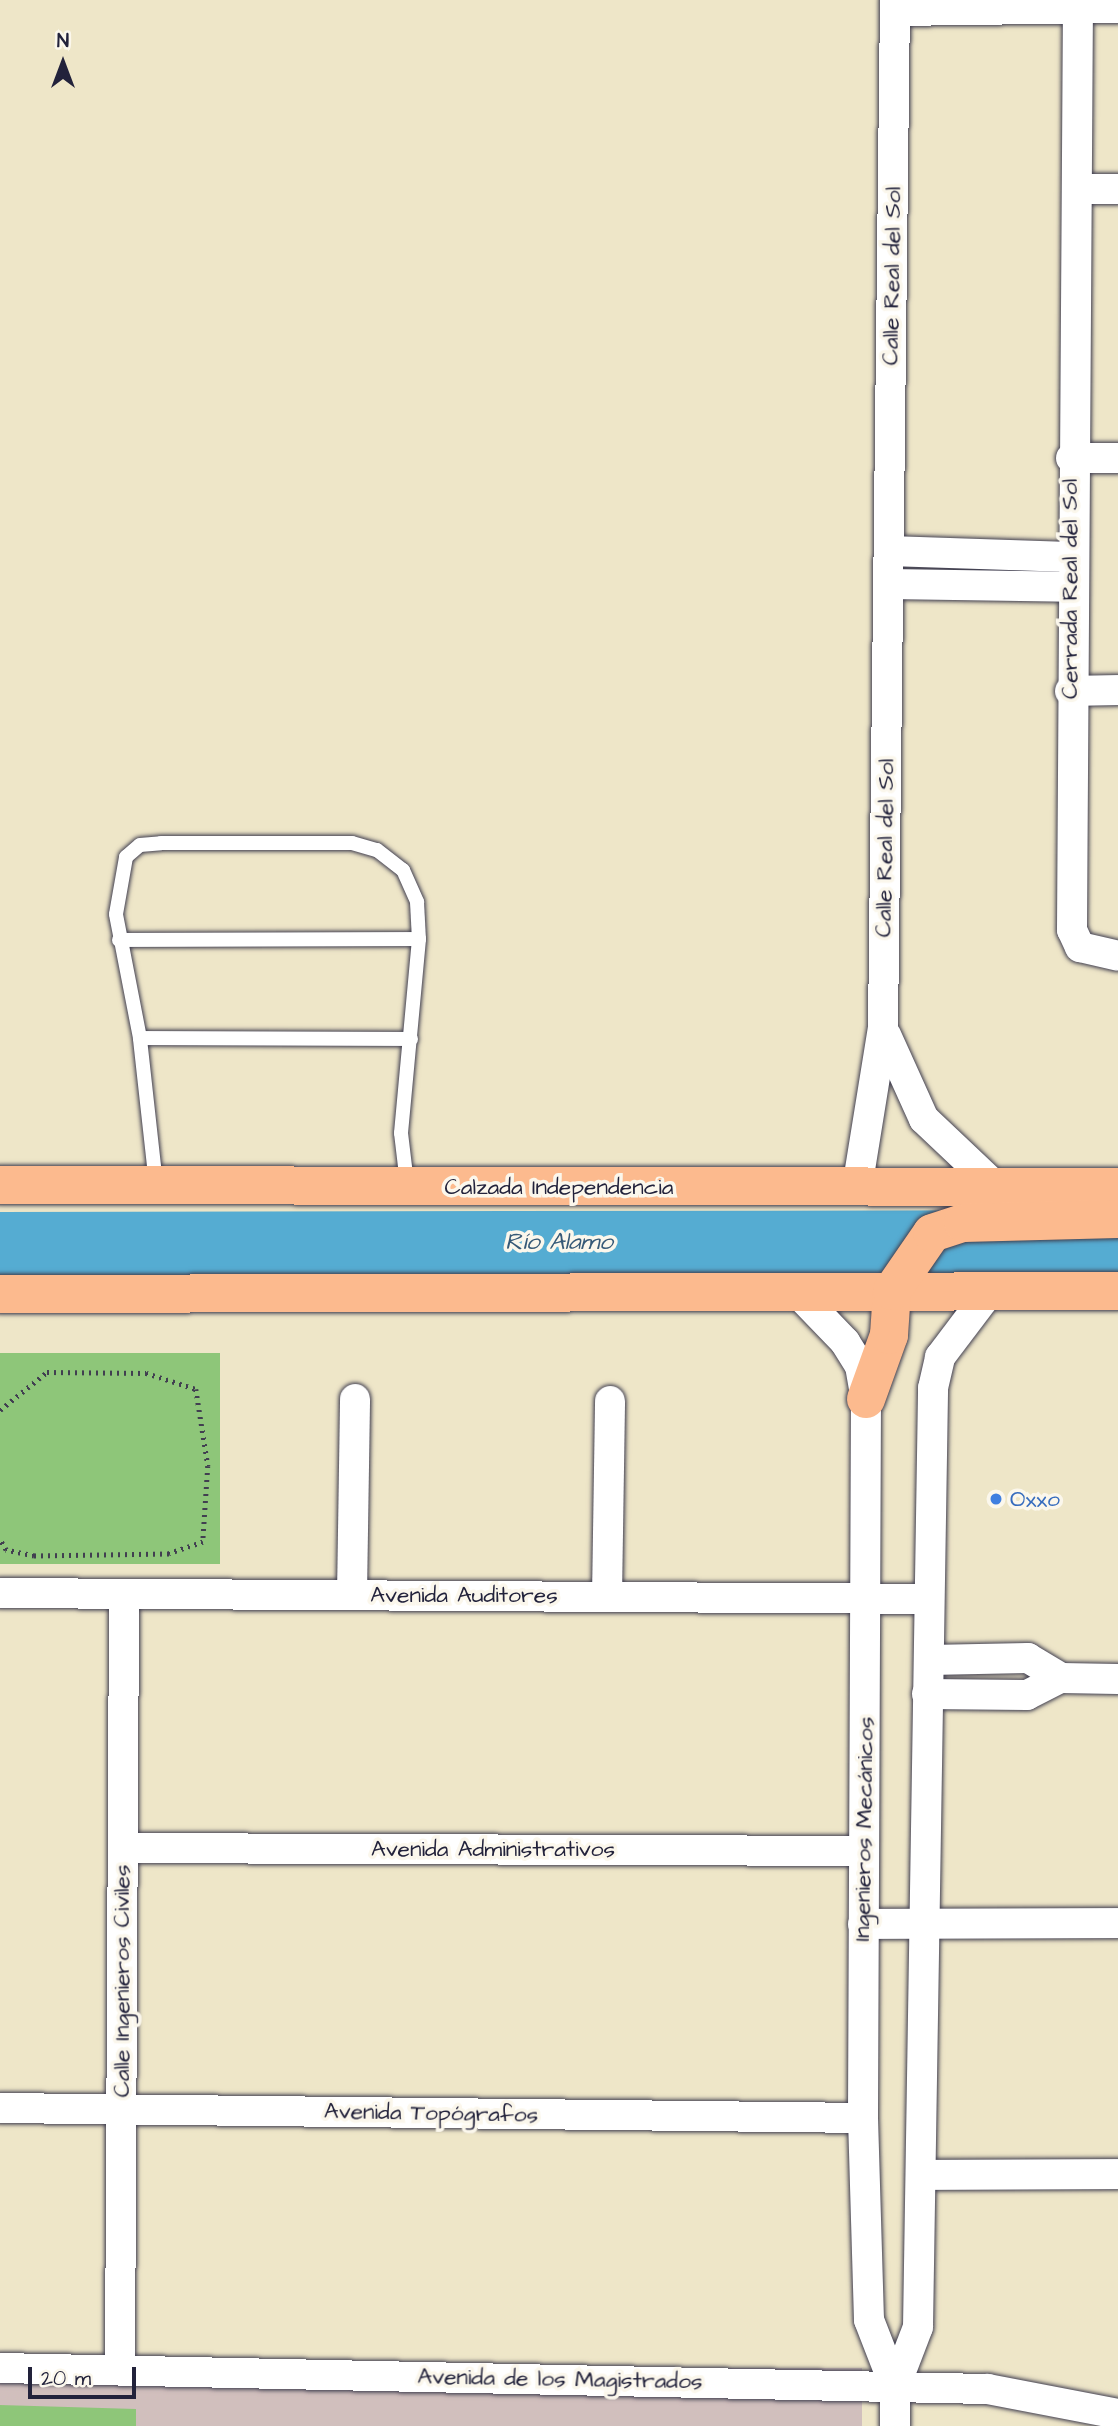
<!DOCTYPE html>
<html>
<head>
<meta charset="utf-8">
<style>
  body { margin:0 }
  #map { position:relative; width:1118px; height:2426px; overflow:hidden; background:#eee6c8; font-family:"Architects Daughter",sans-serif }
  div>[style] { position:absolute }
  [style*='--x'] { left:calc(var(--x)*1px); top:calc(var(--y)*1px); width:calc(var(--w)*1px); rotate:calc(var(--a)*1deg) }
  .industrial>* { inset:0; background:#d1bfbd; transform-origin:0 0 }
  .green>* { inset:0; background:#8ec679; transform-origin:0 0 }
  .river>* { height:65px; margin:-32.5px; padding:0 32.5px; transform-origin:32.5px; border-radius:32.5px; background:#55acd2 }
  .path>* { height:4.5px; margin-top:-2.25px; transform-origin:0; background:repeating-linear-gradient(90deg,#413f50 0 2px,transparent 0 7px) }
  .roads { filter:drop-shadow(0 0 2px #413f50) drop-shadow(0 0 2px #413f50) }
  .lane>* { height:14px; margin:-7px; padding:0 7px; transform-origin:7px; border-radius:7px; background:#fff }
  .street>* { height:30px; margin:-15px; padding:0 15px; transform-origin:15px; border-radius:15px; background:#fff }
  .primary>* { height:38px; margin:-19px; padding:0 19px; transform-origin:19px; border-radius:19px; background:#fcba8e }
  .dots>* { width:19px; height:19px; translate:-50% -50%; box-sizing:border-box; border:4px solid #fbf7ec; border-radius:50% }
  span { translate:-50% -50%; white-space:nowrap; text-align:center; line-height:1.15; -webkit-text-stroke:7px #fbf7ec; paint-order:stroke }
  .street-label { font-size:23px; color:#22223b }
  .shop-label { font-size:23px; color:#366cbe }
  .left { translate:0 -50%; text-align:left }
  .water-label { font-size:24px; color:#365977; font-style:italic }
  .north { position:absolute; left:28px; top:28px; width:70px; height:70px; -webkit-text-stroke:5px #fbf7ec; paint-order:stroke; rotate:0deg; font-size:19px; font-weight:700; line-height:28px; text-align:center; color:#22223b }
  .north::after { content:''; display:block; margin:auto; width:24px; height:32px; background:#22223b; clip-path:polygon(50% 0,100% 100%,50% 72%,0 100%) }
  .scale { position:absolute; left:28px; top:2367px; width:108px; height:32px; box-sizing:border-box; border:4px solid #22223b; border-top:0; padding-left:9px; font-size:21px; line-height:24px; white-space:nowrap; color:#22223b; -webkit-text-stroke:5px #fbf7ec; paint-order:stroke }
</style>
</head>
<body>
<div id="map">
  <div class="industrial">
    <div style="left:0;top:2368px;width:862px;height:58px"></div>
  </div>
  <div class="green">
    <div style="left:0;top:1353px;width:220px;height:211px"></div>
    <div style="clip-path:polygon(0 2405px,136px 2409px,136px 2426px,0 2426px)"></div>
  </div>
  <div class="river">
    <div style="--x:0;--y:1244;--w:1118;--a:-0.1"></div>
  </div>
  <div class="path">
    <div style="--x:0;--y:1410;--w:60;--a:-39"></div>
    <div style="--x:47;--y:1372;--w:99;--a:0.6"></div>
    <div style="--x:146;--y:1373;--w:52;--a:17.7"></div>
    <div style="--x:196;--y:1389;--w:78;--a:81.1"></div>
    <div style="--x:208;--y:1466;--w:76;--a:93.8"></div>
    <div style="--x:203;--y:1542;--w:36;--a:161"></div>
    <div style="--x:169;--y:1554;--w:135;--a:179.2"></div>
    <div style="--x:34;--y:1556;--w:29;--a:-168"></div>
    <div style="--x:6;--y:1550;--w:12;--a:-121"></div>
  </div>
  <div class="roads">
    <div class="lane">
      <div style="--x:119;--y:940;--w:300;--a:-0.2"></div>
      <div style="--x:140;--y:1038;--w:271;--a:0.2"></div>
      <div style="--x:156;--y:1184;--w:147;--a:-96.3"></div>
      <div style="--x:140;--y:1038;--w:126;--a:-101"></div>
      <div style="--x:116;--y:914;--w:58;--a:-80"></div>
      <div style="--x:126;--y:857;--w:18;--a:-41"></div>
      <div style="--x:140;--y:845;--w:21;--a:-5"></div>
      <div style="--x:161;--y:843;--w:191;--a:0"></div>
      <div style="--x:352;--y:843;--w:26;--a:16"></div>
      <div style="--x:377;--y:850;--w:33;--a:38"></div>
      <div style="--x:403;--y:870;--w:35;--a:66"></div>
      <div style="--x:417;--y:902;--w:37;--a:87"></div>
      <div style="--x:419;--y:939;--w:195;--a:95.3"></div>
      <div style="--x:401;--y:1133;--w:50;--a:83.2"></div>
    </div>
    <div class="street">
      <div style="--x:1078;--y:0;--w:930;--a:90.37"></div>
      <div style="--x:1072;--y:930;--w:19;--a:65"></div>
      <div style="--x:1080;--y:947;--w:39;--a:13"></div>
      <div style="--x:895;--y:11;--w:223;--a:-0.8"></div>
      <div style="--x:1078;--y:189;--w:40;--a:0"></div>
      <div style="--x:1071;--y:458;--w:47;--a:0"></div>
      <div style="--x:889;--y:551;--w:181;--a:1.9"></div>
      <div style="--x:889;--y:584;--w:181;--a:0.9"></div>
      <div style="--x:1070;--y:691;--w:48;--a:-1.2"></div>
      <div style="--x:886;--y:1035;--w:92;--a:65.7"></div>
      <div style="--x:924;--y:1119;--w:99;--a:43.4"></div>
      <div style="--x:857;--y:1188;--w:162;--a:-80.8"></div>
      <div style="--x:883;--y:1028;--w:1028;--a:-89.33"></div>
      <div style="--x:796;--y:1291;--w:71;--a:46.1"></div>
      <div style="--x:845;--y:1342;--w:28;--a:58"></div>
      <div style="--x:860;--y:1366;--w:34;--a:80"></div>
      <div style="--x:866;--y:1399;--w:719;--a:90.24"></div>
      <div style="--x:863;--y:2118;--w:202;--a:88.3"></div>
      <div style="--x:869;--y:2320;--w:72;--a:68.8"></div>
      <div style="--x:895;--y:2387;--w:39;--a:90"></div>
      <div style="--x:0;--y:1593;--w:927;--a:0.37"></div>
      <div style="--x:352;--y:1594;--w:195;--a:-89.1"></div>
      <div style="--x:607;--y:1596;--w:195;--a:-89.1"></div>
      <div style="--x:929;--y:1660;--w:99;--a:-1.2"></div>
      <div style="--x:1028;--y:1658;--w:39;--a:31"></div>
      <div style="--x:927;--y:1694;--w:100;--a:0.6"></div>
      <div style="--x:1027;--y:1695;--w:38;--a:-27"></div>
      <div style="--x:1061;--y:1678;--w:57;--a:1"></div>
      <div style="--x:123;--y:1848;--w:741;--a:0.23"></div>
      <div style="--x:863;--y:1924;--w:255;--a:-0.2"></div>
      <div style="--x:0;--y:2108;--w:863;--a:0.66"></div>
      <div style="--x:922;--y:2175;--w:196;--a:-0.3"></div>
      <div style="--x:0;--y:2368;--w:988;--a:1.22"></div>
      <div style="--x:988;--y:2389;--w:132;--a:10.9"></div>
      <div style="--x:120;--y:2368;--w:774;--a:-89.7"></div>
      <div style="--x:895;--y:2387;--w:64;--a:-69"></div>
      <div style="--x:918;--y:2327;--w:939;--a:-89.08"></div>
      <div style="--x:933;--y:1388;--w:32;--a:-77"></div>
      <div style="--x:940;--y:1357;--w:83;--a:-52.9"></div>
    </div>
    <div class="primary">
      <div style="--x:0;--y:1185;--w:1118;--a:0.1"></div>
      <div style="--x:0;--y:1294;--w:1118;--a:-0.15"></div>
      <div style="--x:866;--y:1399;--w:68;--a:-70.2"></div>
      <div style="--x:889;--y:1335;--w:44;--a:-86.1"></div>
      <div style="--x:892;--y:1291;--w:70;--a:-55.4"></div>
      <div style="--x:932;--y:1233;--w:33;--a:-18"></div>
      <div style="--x:963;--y:1223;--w:155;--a:-1.5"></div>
    </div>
  </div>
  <div class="dots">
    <div style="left:996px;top:1499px;background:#3f7fe0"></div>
  </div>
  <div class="street-label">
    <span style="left:892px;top:276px;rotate:-89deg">Calle Real del Sol</span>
    <span style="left:1070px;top:589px;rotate:-90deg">Cerrada Real del Sol</span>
    <span style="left:885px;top:848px;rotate:-89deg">Calle Real del Sol</span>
    <span style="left:559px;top:1187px">Calzada Independencia</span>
    <span style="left:464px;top:1595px">Avenida Auditores</span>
    <span style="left:864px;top:1829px;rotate:-89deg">Ingenieros Mecánicos</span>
    <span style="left:493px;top:1849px">Avenida Administrativos</span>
    <span style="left:122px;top:1981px;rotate:-90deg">Calle Ingenieros Civiles</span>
    <span style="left:431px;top:2113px;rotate:1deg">Avenida Topógrafos</span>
    <span style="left:560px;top:2379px;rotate:1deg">Avenida de los Magistrados</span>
  </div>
  <div class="shop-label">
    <span class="left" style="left:1010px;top:1499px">Oxxo</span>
  </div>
  <div class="water-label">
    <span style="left:559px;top:1243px">Río Alamo</span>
  </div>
  <div class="north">N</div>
  <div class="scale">20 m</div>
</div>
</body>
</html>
